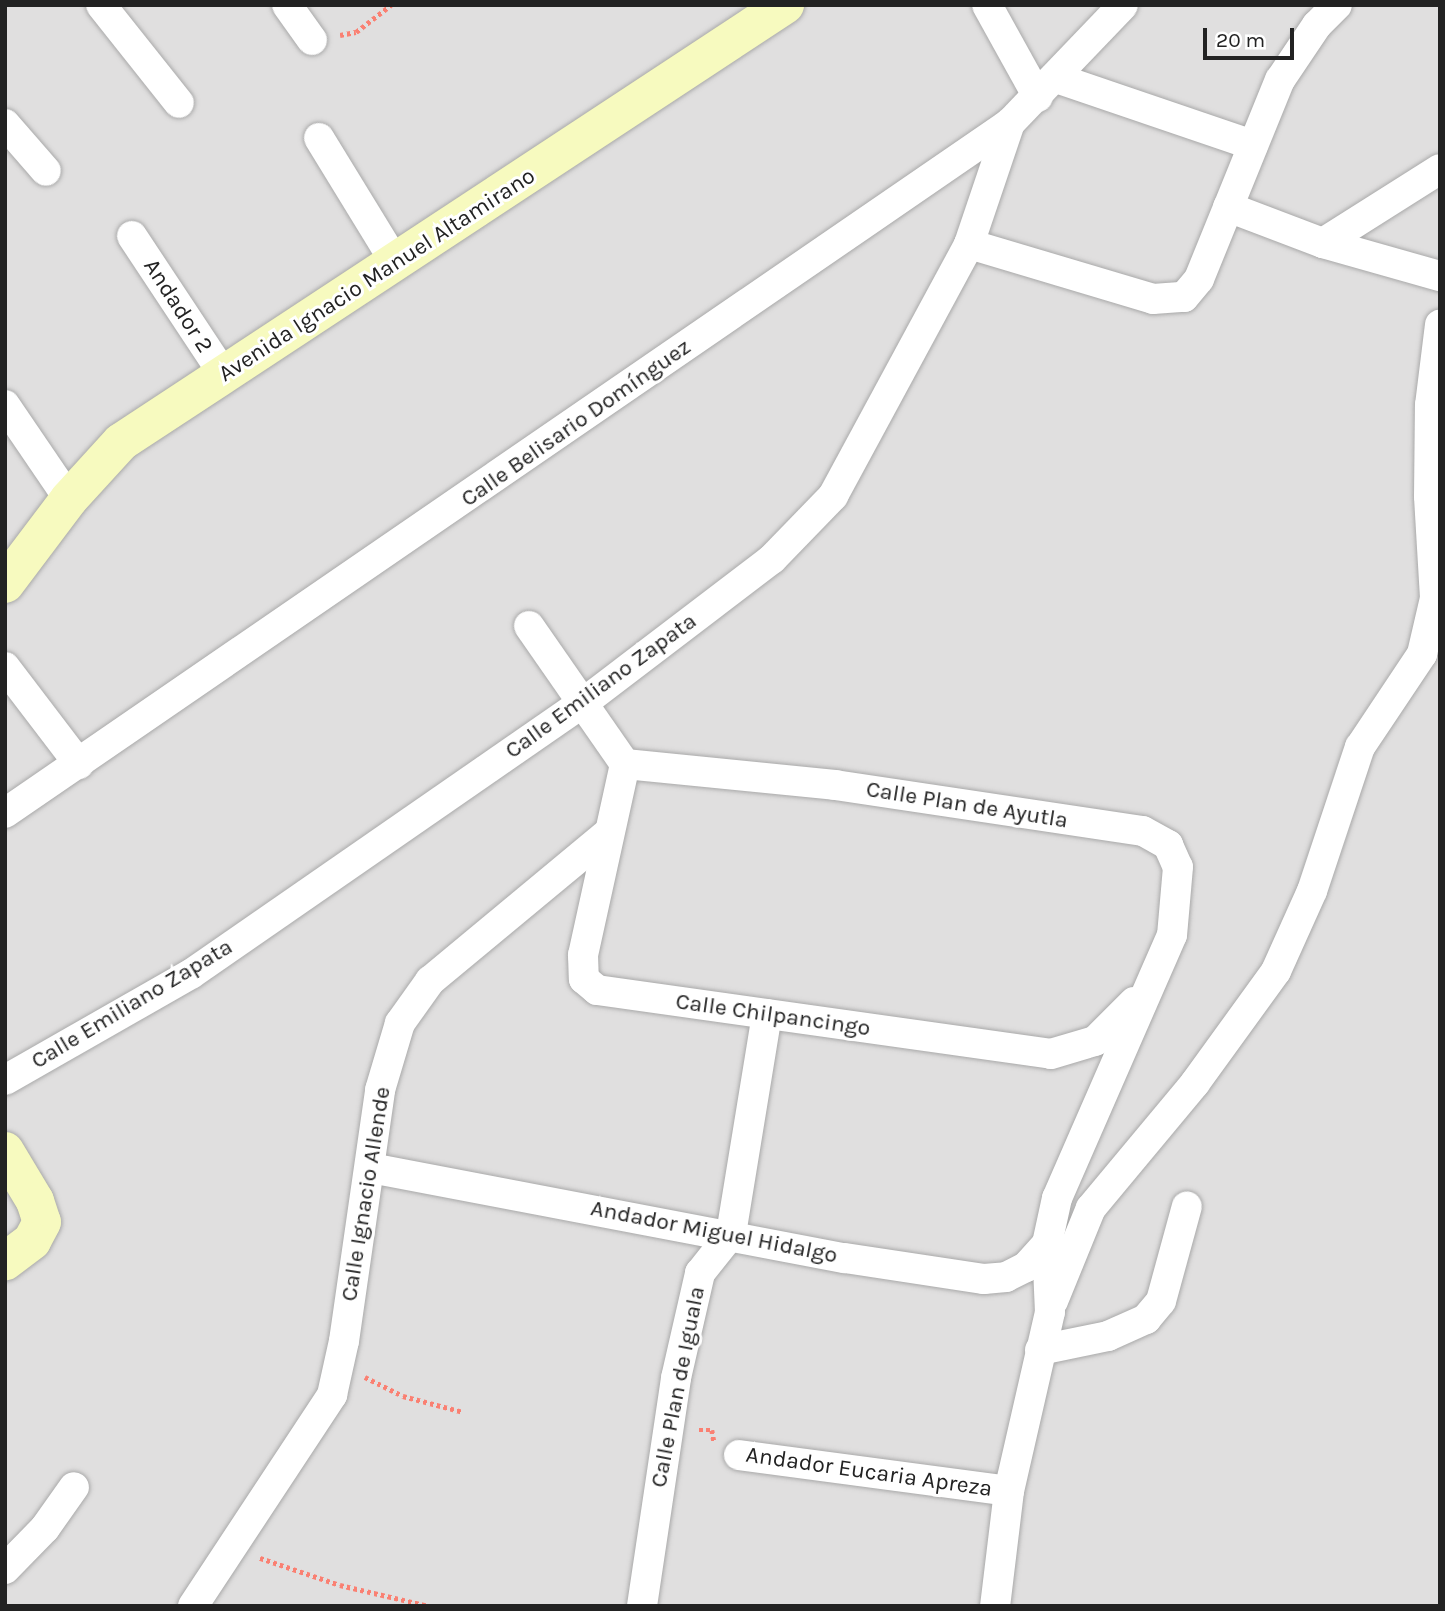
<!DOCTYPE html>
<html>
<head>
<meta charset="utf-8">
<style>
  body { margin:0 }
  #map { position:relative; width:1445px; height:1611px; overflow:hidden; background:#f2efe9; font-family:Karla,sans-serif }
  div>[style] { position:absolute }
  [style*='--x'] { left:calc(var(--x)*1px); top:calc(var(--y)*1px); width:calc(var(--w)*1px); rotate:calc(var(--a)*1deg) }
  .residential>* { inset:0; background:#e0dfdf; transform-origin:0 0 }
  .path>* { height:4.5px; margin-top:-2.25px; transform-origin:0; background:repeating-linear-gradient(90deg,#fa8072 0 3.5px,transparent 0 7px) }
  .roads { filter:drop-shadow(0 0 2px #a9a9a9) drop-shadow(0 0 2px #a9a9a9) }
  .street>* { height:30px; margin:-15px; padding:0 15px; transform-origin:15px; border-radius:15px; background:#fff }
  .secondary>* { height:38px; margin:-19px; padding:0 19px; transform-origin:19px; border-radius:19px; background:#f7fabf }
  span { translate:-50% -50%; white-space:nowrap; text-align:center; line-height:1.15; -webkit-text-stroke:6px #fff; paint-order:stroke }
  .street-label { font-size:23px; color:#222 }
  .frame { position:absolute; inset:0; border:7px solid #222; pointer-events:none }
  .scale { position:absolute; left:1203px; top:28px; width:91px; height:32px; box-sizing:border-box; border:4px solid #222; border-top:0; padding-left:9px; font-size:21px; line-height:24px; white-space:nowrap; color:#222; -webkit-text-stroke:5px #fff; paint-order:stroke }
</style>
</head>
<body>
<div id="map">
  <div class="residential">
    <div style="left:5px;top:5px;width:1435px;height:1601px"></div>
  </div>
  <div class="path">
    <div style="--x:340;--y:35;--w:16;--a:-11"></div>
    <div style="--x:356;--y:32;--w:44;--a:-37.6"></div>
    <div style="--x:365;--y:1377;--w:42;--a:26.6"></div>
    <div style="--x:403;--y:1396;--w:62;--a:14.9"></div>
    <div style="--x:699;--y:1430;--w:13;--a:0"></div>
    <div style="--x:712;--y:1430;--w:11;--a:80"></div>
    <div style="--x:260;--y:1558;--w:84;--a:18.6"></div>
    <div style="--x:340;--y:1585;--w:91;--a:13.3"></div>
  </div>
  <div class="roads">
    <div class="street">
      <div style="--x:101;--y:5;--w:125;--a:51.5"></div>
      <div style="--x:287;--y:5;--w:43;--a:54.5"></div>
      <div style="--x:987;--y:5;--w:105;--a:61"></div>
      <div style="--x:1056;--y:78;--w:208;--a:18.8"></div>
      <div style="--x:5;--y:124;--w:62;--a:48.9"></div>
      <div style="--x:319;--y:138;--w:145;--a:58.5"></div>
      <div style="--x:1228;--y:207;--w:102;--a:20.8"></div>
      <div style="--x:1323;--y:243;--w:138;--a:-32.3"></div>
      <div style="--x:132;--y:236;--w:167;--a:56.5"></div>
      <div style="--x:1323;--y:243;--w:122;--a:15.8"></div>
      <div style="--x:969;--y:244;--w:192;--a:16.6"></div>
      <div style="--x:1153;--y:299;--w:31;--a:-4"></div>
      <div style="--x:1184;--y:297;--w:23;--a:-50"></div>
      <div style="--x:1199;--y:279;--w:215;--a:-67.9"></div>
      <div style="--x:1280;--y:80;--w:66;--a:-56.1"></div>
      <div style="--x:1317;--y:25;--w:28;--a:-45"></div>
      <div style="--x:5;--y:405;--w:114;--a:55.8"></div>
      <div style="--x:529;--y:626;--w:168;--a:55.2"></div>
      <div style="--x:5;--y:667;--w:122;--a:52.7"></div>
      <div style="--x:625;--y:764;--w:211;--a:5.7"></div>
      <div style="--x:835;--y:785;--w:311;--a:8.5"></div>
      <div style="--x:1143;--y:831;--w:29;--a:29"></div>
      <div style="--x:1168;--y:845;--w:24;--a:66"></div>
      <div style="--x:1178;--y:867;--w:68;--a:95"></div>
      <div style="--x:1172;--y:935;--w:287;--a:113.6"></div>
      <div style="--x:1057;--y:1198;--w:47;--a:102.3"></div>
      <div style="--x:1047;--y:1244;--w:68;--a:87.5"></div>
      <div style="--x:1050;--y:1312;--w:184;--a:102.9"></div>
      <div style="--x:1009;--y:1491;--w:116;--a:96.9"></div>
      <div style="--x:625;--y:764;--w:196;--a:102.4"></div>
      <div style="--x:583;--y:955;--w:24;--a:88"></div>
      <div style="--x:584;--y:979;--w:17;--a:40"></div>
      <div style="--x:597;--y:990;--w:458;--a:8"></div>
      <div style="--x:1051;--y:1054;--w:46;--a:-16.5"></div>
      <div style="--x:1095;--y:1041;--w:55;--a:-45"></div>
      <div style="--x:5;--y:813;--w:1219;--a:-34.47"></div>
      <div style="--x:1010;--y:123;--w:163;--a:-46.2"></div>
      <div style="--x:5;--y:1080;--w:214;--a:-29.7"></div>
      <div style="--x:191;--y:974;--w:477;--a:-34.7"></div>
      <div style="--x:583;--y:703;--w:238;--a:-37.3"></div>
      <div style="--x:772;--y:559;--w:88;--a:-45.9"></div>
      <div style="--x:833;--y:496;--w:286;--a:-61.6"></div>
      <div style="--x:969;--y:244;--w:128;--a:-71.3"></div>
      <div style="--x:371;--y:1168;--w:482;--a:10.8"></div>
      <div style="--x:845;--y:1258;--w:141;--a:8.6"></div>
      <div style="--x:984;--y:1279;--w:22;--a:-5"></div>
      <div style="--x:1006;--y:1277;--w:22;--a:-27"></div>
      <div style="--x:1026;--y:1267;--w:31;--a:-48"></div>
      <div style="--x:1053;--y:1301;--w:100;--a:-67.8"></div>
      <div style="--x:1091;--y:1208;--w:163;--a:-50.2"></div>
      <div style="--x:1195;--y:1083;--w:138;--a:-54.1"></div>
      <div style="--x:1276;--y:971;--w:88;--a:-65.8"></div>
      <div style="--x:1312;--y:891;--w:152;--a:-71.6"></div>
      <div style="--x:1360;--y:747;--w:112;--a:-56.3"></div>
      <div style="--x:1422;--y:654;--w:57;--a:-76.9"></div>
      <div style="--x:1435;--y:598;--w:102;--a:-93.4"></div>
      <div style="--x:1429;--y:496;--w:91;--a:-89.4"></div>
      <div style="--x:1430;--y:405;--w:81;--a:-82.9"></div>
      <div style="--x:1040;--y:1350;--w:69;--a:-11.6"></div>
      <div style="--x:1108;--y:1336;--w:42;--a:-24.1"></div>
      <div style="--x:1146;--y:1319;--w:23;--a:-50"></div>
      <div style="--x:1161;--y:1301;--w:98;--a:-74.7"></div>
      <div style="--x:739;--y:1455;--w:272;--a:7.6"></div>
      <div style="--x:5;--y:1569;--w:57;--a:-45.7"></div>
      <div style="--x:45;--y:1528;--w:50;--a:-54.7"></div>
      <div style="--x:193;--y:1606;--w:253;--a:-56.6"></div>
      <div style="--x:332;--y:1395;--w:55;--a:-77.5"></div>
      <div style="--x:344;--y:1341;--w:254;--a:-81.8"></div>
      <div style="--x:380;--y:1090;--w:70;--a:-73.4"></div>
      <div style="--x:400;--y:1023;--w:52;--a:-54.5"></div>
      <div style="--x:430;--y:981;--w:231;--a:-39.7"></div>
      <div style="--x:642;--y:1606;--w:231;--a:-81.5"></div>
      <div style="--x:676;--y:1378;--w:108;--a:-77.1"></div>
      <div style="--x:700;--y:1273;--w:50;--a:-51.5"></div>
      <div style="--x:731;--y:1234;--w:223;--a:-80.7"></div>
    </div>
    <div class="secondary">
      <div style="--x:5;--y:584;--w:106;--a:-53"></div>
      <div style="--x:69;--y:499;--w:77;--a:-47.6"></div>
      <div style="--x:121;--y:442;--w:795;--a:-33.35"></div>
      <div style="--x:5;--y:1151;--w:58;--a:59"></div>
      <div style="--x:35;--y:1201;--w:22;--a:72"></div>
      <div style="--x:42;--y:1222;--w:21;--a:118"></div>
      <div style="--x:32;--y:1241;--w:34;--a:143"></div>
    </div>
  </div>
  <div class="street-label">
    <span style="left:377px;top:275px;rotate:-33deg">Avenida Ignacio Manuel Altamirano</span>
    <span style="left:178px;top:306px;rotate:57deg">Andador 2</span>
    <span style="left:576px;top:423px;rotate:-35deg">Calle Belisario Domínguez</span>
    <span style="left:601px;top:686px;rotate:-36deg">Calle Emiliano Zapata</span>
    <span style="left:967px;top:805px;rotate:9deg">Calle Plan de Ayutla</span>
    <span style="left:132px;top:1004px;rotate:-31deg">Calle Emiliano Zapata</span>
    <span style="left:773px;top:1015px;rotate:8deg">Calle Chilpancingo</span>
    <span style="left:366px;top:1194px;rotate:-81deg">Calle Ignacio Allende</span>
    <span style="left:714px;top:1232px;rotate:11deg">Andador Miguel Hidalgo</span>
    <span style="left:678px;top:1387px;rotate:-79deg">Calle Plan de Iguala</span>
    <span style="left:869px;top:1472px;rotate:8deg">Andador Eucaria Apreza</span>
  </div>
  <div class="frame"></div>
  <div class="scale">20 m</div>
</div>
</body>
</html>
